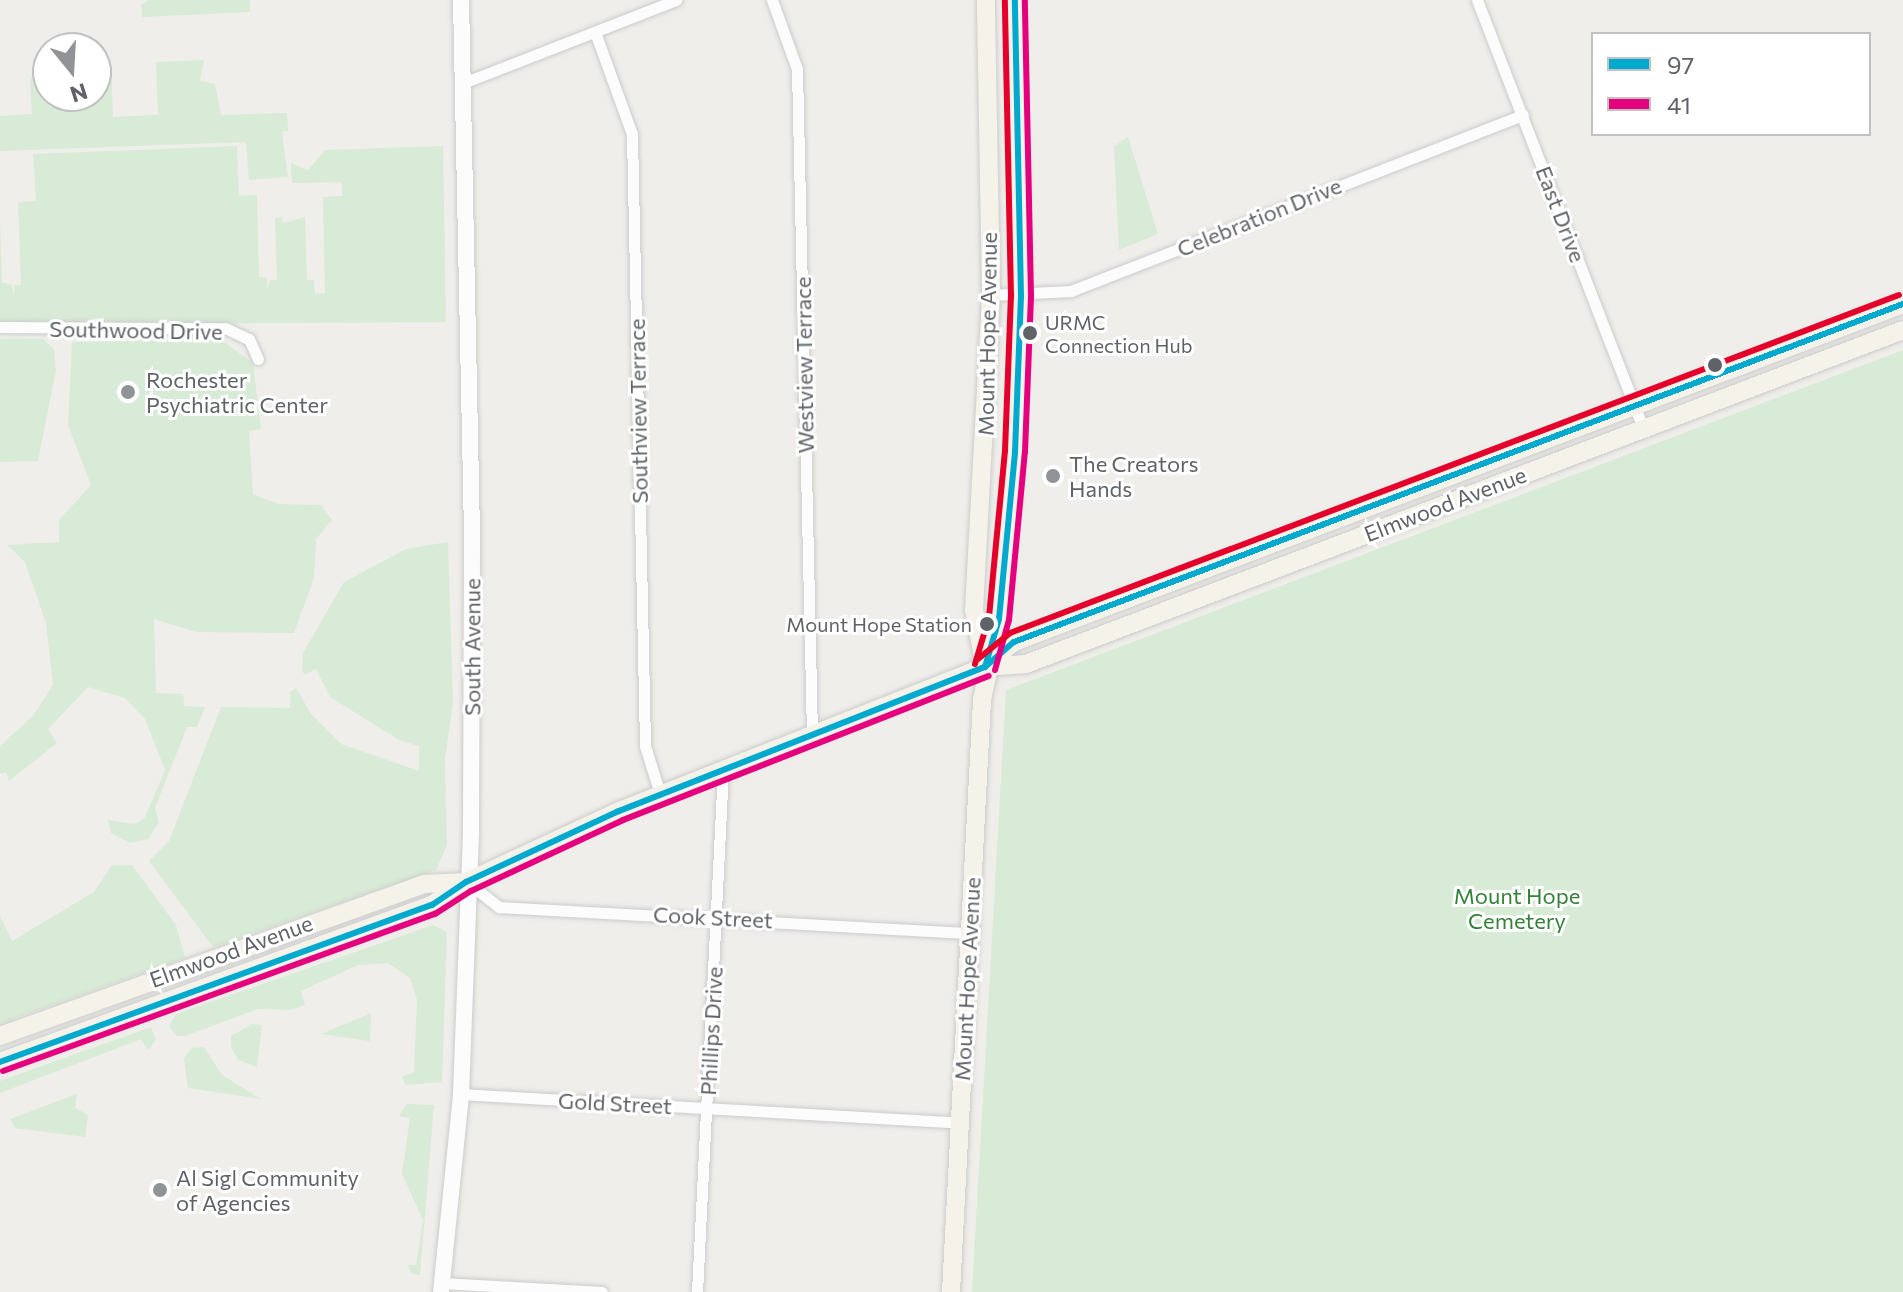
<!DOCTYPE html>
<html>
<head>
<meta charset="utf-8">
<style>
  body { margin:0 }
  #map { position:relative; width:1903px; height:1292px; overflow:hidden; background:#efeeea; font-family:Commissioner,sans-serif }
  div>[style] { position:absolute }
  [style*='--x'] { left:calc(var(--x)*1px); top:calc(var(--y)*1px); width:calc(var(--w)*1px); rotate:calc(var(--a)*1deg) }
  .green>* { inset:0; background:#d8ebd6 }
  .roads { filter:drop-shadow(0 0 2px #cbcccc) drop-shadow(0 0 2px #cbcccc) }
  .street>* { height:11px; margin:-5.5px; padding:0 5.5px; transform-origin:5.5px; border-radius:5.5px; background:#fdfcfc }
  .secondary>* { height:16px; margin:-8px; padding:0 8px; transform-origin:8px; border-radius:8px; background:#fdfcfc }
  .primary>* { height:18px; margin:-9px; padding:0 9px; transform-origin:9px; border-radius:9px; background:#f4f2e9 }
  .bus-1>* { height:6px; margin:-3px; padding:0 3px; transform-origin:3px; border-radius:3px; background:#00a9ce }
  .bus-2>* { height:6px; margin:-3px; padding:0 3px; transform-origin:3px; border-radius:3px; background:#e5007d }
  .bus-3>* { height:6px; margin:-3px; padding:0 3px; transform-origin:3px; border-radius:3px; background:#e4002b }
  .dots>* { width:22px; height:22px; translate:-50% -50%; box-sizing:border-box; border:4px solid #fff; border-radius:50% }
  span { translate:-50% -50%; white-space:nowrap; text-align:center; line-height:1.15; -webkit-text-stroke:6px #fff; paint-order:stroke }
  .bus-label { font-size:20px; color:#5f6368 }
  .left { translate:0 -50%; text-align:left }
  .right { translate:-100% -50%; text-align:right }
  .street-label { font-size:22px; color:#5f6368 }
  .poi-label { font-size:22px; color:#5f6368 }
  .park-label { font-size:22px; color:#348238 }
  .legend { position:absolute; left:1591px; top:32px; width:280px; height:104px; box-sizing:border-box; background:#fff; border:2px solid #bfc1c3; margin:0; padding:10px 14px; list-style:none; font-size:24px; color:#5f6368 }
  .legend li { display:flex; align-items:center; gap:16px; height:40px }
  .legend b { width:40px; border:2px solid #bfc1c3 }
  .north { position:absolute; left:32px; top:32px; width:80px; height:80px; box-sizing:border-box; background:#fff; border:2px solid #bfc1c3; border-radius:50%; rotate:162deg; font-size:22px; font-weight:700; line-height:32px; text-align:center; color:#5f6368 }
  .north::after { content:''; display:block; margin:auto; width:28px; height:36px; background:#919496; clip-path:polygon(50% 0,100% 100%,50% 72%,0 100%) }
</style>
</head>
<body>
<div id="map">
  <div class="green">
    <div style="clip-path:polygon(149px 0,250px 0,250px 12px,142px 17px,141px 5px)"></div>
    <div style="clip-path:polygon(204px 60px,200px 81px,215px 84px,221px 115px,287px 113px,288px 131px,282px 132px,288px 177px,249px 180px,246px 142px,0 151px,0 116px,32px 114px,30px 79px,48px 62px,48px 96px,96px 96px,96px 62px,111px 62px,113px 117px,158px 115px,156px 62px)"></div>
    <div style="clip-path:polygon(1128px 137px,1158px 234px,1119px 250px,1114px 146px)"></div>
    <div style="clip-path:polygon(237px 146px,239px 196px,257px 195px,259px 277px,267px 278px,267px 290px,270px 280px,277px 280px,275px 218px,282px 217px,283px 223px,305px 217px,307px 280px,314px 280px,315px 294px,325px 293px,323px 197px,342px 196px,342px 182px,292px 183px,291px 163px,308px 170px,325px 150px,443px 146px,446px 322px,0 325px,0 220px,2px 283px,11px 284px,14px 296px,14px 285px,21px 285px,18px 202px,36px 201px,33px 154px)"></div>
    <div style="clip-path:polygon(0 339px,43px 339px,54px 349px,56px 370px,38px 461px,0 462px)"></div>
    <div style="clip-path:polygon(220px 339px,253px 363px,261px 429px,249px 431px,253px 494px,278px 504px,321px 505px,332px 520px,316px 539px,314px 578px,294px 633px,196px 632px,154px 619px,156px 693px,183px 694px,184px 706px,205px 707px,197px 727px,187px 727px,155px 808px,159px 822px,148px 839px,130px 843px,111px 833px,108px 820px,134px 824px,144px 819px,165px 770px,145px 719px,125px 698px,88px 687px,48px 729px,57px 743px,9px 781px,6px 772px,0 774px,0 746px,33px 716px,53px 685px,46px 623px,25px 562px,7px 545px,59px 542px,59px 520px,91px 485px,68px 425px,72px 342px)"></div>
    <div style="clip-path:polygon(1903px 350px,1903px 1292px,972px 1292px,1006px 690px)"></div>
    <div style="clip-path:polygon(448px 542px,453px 704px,445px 759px,447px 845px,436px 870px,213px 947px,149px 861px,169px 841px,221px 707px,290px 708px,290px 692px,296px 688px,311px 714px,341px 744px,419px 771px,419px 746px,399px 740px,330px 697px,316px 669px,305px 675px,302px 671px,303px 653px,344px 582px,406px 549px)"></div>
    <div style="clip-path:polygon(112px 865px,132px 865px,176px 925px,185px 958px,0 1024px,0 916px,12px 941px,94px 892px)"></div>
    <div style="clip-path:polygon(433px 925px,447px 932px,442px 1082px,406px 1085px,402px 1077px,414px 1072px,417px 1000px,410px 978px,388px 963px,358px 965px,301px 991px,305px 1005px,291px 1010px,258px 1009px,185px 1036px,177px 1036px,169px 1026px,176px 1014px)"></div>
    <div style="clip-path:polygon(371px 1013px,370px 1041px,321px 1034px)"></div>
    <div style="clip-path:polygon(252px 1024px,262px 1025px,257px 1067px,238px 1060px,231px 1047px,231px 1036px)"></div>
    <div style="clip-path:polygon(151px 1027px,156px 1040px,148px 1050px,141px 1039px,0 1093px,0 1081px)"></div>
    <div style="clip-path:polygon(204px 1047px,222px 1075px,261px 1099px,188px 1088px,184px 1058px,192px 1048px)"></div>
    <div style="clip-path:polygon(77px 1094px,75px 1108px,88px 1115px,85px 1137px,15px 1128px,10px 1119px)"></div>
    <div style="clip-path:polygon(407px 1104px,434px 1105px,420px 1275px,412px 1274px,407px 1265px,416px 1265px,423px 1220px,402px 1174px,410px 1118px,399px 1116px)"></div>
  </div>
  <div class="roads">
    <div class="street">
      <div style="--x:772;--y:0;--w:73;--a:70.1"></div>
      <div style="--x:797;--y:69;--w:666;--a:88.71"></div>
      <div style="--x:1477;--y:0;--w:460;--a:68.8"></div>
      <div style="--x:595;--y:32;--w:109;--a:70.1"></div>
      <div style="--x:632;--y:134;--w:612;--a:88.78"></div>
      <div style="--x:645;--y:746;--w:50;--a:72.6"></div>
      <div style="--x:463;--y:83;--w:229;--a:-21.3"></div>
      <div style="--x:991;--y:295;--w:80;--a:-2.9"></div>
      <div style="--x:1071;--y:291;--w:485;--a:-21.3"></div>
      <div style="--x:0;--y:327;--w:225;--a:0.3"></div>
      <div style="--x:225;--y:328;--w:26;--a:25"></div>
      <div style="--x:249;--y:339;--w:22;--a:66"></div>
      <div style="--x:467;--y:882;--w:41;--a:38"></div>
      <div style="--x:499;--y:907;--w:471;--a:3.2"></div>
      <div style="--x:461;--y:1094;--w:500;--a:3.3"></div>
      <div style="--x:442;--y:1283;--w:160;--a:3.2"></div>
      <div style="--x:697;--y:1292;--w:523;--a:-87.15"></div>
    </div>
    <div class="secondary">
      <div style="--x:441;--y:1292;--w:199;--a:-84.2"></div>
      <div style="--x:461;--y:1094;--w:259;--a:-87.8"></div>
      <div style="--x:471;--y:835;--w:302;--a:-89.8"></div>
      <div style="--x:472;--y:533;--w:533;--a:-91.18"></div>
    </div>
    <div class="primary">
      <div style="--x:989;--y:661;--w:31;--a:-37"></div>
      <div style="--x:1014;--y:642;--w:951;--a:-20.82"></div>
      <div style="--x:985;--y:667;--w:58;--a:-100.9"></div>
      <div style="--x:974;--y:610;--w:315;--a:-86.9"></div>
      <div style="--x:991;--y:295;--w:295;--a:-91"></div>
      <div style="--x:0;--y:1036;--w:450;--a:-19.7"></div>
      <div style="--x:424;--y:884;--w:42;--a:-2.7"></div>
      <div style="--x:0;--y:1062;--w:460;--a:-20"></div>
      <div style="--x:432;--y:905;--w:41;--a:-34.1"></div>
      <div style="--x:466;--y:882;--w:169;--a:-24.9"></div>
      <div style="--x:619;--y:811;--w:393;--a:-21.5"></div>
      <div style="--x:985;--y:667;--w:41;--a:-4.2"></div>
      <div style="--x:1026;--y:664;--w:938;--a:-20.85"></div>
      <div style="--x:951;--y:1292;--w:593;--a:-87"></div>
      <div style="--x:982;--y:700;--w:83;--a:-78.1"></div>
      <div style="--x:999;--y:619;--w:168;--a:-84.5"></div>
      <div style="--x:1015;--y:452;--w:156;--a:-87.8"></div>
      <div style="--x:1021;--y:296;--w:296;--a:-91.2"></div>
    </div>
  </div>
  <div class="bus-1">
    <div style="--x:985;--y:667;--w:50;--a:-73.7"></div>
    <div style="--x:999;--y:619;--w:168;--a:-84.5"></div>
    <div style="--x:1015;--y:452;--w:156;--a:-87.8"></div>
    <div style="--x:1021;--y:296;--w:296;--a:-91.2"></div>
    <div style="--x:0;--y:1062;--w:460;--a:-20"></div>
    <div style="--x:432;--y:905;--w:41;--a:-34.1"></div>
    <div style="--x:466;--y:882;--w:169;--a:-24.9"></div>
    <div style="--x:619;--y:811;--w:393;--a:-21.5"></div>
    <div style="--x:985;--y:667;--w:38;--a:-41"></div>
    <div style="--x:1014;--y:642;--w:951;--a:-20.82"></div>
  </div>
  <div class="bus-2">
    <div style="--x:995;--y:670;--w:52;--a:-74.4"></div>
    <div style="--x:1009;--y:620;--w:169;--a:-84.6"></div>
    <div style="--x:1025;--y:452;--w:156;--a:-87.8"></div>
    <div style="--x:1031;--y:296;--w:296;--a:-91.2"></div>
    <div style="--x:3;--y:1071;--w:460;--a:-20"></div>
    <div style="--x:435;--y:914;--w:43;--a:-32.6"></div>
    <div style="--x:471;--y:891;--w:168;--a:-25"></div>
    <div style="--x:623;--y:820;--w:393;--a:-21.5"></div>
  </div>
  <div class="bus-3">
    <div style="--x:978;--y:659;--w:41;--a:-39.1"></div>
    <div style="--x:1010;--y:633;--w:951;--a:-20.82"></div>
    <div style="--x:975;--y:664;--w:49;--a:-73.4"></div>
    <div style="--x:989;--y:617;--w:167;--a:-84.5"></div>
    <div style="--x:1005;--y:451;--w:155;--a:-87.8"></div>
    <div style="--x:1011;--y:296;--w:296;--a:-91.2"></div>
  </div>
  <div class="dots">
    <div style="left:1030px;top:333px;background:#5f6368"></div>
    <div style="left:1715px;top:365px;background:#5f6368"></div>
    <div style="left:128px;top:392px;background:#919496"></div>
    <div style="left:1053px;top:476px;background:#919496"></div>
    <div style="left:987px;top:624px;background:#5f6368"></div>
    <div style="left:160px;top:1190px;background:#919496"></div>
  </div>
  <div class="bus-label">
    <span class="left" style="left:1045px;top:334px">URMC<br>Connection Hub</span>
    <span class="right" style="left:972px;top:624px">Mount Hope Station</span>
  </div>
  <div class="street-label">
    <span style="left:1561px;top:214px;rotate:69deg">East Drive</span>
    <span style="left:1259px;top:217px;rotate:-22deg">Celebration Drive</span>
    <span style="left:136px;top:330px;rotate:1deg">Southwood Drive</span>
    <span style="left:987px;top:334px;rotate:-89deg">Mount Hope Avenue</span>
    <span style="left:804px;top:365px;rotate:-91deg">Westview Terrace</span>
    <span style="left:638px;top:411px;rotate:-91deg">Southview Terrace</span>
    <span style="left:1445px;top:504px;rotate:-21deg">Elmwood Avenue</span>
    <span style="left:472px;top:647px;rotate:-90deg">South Avenue</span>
    <span style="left:713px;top:917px;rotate:3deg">Cook Street</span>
    <span style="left:231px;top:951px;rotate:-20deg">Elmwood Avenue</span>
    <span style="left:967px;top:979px;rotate:-87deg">Mount Hope Avenue</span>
    <span style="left:711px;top:1031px;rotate:-87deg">Phillips Drive</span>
    <span style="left:615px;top:1103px;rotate:3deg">Gold Street</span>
  </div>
  <div class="poi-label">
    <span class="left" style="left:146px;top:392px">Rochester<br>Psychiatric Center</span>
    <span class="left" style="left:1069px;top:476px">The Creators<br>Hands</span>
    <span class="left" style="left:176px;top:1190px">Al Sigl Community<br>of Agencies</span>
  </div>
  <div class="park-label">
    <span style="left:1517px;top:908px">Mount Hope<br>Cemetery</span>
  </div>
  <ul class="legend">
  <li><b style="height:10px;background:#00a9ce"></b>97</li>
  <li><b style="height:10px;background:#e5007d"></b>41</li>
  </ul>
  <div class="north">N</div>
</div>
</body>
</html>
